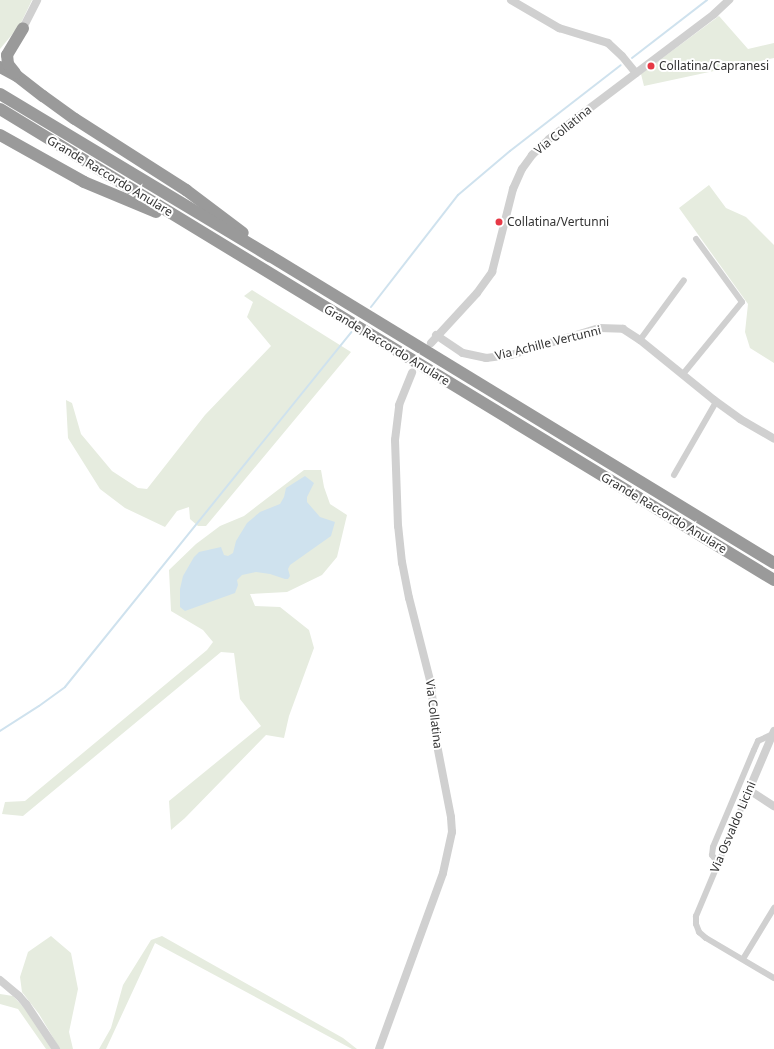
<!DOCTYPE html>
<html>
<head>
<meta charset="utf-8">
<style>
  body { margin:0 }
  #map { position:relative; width:774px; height:1049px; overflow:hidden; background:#fff; font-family:"Noto Sans",sans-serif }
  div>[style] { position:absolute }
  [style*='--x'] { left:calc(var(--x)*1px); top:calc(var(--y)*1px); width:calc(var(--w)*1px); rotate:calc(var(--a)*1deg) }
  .green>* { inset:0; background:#e6ecdf }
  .water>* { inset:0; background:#cfe2ee }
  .stream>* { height:2px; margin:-1px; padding:0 1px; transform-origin:1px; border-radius:1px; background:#cfe2ee }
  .minor>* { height:6px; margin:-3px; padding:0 3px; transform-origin:3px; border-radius:3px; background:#d0d0d0 }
  .tertiary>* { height:8px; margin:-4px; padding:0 4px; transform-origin:4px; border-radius:4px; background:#d0d0d0 }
  .motorway>* { height:12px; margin:-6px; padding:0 6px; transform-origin:6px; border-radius:6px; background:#9a9a9a }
  .dots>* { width:11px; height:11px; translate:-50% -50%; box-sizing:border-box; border:2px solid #fff; border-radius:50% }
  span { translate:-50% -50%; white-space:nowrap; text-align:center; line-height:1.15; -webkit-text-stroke:4px #fff; paint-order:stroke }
  .poi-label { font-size:12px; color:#333 }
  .left { translate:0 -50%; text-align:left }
  .street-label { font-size:12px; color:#333 }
</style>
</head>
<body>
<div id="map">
  <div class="green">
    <div style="clip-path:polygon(0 0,32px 0,20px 25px,0 49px)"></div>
    <div style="clip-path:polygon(719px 16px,748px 49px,774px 43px,774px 58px,644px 86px,641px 74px)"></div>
    <div style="clip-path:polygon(709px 185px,726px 208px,746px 217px,774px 245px,774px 363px,750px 348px,745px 332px,748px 304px,679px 208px)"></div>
    <div style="clip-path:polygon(252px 290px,351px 352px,206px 526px,198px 526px,190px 519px,189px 507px,177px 511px,165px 527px,125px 508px,100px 489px,68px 438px,66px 400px,72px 403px,81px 434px,112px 471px,138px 488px,147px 489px,205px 415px,271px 346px,247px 317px,253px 302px,244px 296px)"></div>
    <div style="clip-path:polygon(304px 470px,321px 470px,324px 487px,330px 504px,347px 515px,337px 557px,322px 575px,287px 592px,250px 594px,255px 606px,280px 607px,309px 630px,314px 648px,289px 716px,284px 738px,266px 735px,185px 818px,171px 830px,169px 801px,261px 726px,240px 699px,234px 653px,221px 652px,23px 816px,2px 814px,5px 802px,25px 801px,207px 650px,213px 642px,203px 630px,171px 611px,169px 570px,196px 544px,220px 526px,244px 516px)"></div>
    <div style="clip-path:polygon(51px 936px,71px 953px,78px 989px,69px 1032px,73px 1049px,60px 1049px,39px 1014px,22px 992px,20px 977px,28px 952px)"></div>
    <div style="clip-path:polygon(162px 936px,343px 1038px,357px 1049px,352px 1049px,155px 943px,106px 1049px,99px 1049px,111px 1028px,123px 985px,151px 940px)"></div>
    <div style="clip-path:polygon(0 994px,13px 996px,30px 1014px,53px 1049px,46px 1049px,18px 1009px,0 1004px)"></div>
  </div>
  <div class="water">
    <div style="clip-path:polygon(305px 476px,314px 483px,307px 497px,307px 502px,320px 517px,335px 522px,331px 536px,290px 565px,288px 569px,290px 576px,288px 579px,285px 579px,270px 574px,256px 572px,242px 575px,237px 580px,238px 585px,235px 593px,185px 611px,180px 607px,180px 589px,183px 576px,194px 557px,199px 552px,221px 547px,224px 555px,228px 556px,233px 553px,236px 541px,247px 523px,260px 512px,280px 504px,284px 497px,286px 488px)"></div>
  </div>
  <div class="stream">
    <div style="--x:632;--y:58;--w:95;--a:-37.7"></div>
    <div style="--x:371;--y:307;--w:142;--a:-52.2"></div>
    <div style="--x:458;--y:195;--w:68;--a:-40.2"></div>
    <div style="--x:510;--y:151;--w:140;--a:-37.8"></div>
    <div style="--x:0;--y:731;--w:46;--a:-32.7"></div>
    <div style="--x:39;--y:706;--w:32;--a:-36"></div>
    <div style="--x:65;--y:687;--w:456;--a:-51.1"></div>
  </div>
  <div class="minor">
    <div style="--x:640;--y:340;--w:74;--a:-53.7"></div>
    <div style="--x:683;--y:374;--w:93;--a:-50.7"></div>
    <div style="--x:742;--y:302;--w:78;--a:-126.1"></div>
    <div style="--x:674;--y:475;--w:84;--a:-60.1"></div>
    <div style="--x:749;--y:790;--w:137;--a:112.8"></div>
    <div style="--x:696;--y:916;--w:8;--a:90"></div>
    <div style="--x:696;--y:924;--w:9;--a:69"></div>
    <div style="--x:699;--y:932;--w:9;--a:41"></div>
    <div style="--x:706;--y:938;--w:79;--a:30.5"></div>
    <div style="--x:718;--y:863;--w:10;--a:-127"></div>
    <div style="--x:712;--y:855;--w:8;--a:-83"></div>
    <div style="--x:713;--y:847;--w:105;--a:-67.1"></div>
    <div style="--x:754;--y:750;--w:10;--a:-66"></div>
    <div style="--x:758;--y:741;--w:17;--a:-25"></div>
    <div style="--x:743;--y:959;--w:60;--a:-58.7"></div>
  </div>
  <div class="tertiary">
    <div style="--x:511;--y:0;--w:56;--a:30.3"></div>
    <div style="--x:559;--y:28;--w:51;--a:17"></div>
    <div style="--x:608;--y:43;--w:19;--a:43"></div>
    <div style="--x:622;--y:56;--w:22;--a:51"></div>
    <div style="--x:23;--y:28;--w:31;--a:-63"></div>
    <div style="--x:436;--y:335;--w:32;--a:34"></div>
    <div style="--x:463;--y:353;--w:24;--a:12"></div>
    <div style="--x:486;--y:358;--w:25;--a:-7"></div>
    <div style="--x:511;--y:355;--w:92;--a:-17.1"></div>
    <div style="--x:599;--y:328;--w:24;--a:2"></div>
    <div style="--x:623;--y:329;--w:20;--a:33"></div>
    <div style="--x:640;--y:340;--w:95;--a:39"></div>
    <div style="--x:714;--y:400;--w:32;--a:36"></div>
    <div style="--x:740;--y:419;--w:39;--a:30"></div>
    <div style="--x:431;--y:343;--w:68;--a:-47.4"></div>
    <div style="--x:477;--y:293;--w:26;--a:-54"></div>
    <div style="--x:492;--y:272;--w:86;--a:-75.8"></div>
    <div style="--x:513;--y:189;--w:22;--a:-66"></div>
    <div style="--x:522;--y:169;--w:17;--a:-54"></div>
    <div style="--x:532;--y:155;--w:23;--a:-43"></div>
    <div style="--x:549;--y:139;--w:207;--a:-37.1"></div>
    <div style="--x:714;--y:14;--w:21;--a:-43"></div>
    <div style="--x:774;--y:731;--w:64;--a:113"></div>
    <div style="--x:749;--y:790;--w:30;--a:33"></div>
    <div style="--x:0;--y:980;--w:25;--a:40"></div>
    <div style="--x:19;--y:996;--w:11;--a:49"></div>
    <div style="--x:26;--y:1004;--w:54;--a:56.3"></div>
    <div style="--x:379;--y:1049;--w:187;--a:-70"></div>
    <div style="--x:443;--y:873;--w:42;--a:-77.6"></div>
    <div style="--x:452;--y:832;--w:15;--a:-94"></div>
    <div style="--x:451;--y:817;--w:73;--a:-101"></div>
    <div style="--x:437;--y:745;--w:61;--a:-95.6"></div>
    <div style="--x:431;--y:684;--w:89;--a:-104.3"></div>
    <div style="--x:409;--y:598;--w:36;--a:-101"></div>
    <div style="--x:402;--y:563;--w:37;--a:-96"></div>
    <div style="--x:398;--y:526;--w:86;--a:-92"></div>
    <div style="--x:395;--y:440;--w:35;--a:-83"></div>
    <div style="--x:399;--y:405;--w:35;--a:-68"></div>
  </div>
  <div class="motorway">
    <div style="--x:0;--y:67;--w:19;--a:28"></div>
    <div style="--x:17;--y:76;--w:33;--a:38"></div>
    <div style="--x:43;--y:96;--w:39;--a:36"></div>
    <div style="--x:75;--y:119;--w:132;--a:32.6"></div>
    <div style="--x:186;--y:190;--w:71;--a:37"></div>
    <div style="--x:15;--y:73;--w:11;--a:-128"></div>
    <div style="--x:8;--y:64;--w:9;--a:-96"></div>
    <div style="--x:7;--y:55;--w:31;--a:-59"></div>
    <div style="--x:0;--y:94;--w:315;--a:31"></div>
    <div style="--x:270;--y:256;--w:590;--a:31.35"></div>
    <div style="--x:0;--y:109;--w:906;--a:31.32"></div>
    <div style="--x:0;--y:135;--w:96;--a:29.2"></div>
    <div style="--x:84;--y:182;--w:78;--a:22.6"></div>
  </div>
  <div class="dots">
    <div style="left:651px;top:66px;background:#e63946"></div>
    <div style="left:499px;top:222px;background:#e63946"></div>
  </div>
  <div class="poi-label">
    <span class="left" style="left:659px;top:66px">Collatina/Capranesi</span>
    <span class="left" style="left:507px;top:222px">Collatina/Vertunni</span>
  </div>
  <div class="street-label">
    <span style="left:563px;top:130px;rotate:-39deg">Via Collatina</span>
    <span style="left:110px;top:176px;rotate:31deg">Grande Raccordo Anulare</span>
    <span style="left:548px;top:343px;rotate:-14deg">Via Achille Vertunni</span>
    <span style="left:387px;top:345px;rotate:31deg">Grande Raccordo Anulare</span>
    <span style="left:664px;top:513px;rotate:31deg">Grande Raccordo Anulare</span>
    <span style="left:434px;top:714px;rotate:83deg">Via Collatina</span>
    <span style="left:733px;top:827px;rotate:-67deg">Via Osvaldo Licini</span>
  </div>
</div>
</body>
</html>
